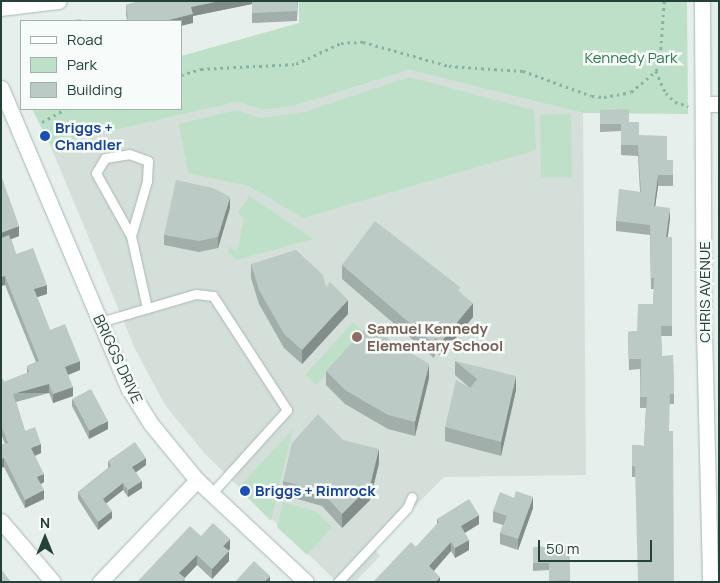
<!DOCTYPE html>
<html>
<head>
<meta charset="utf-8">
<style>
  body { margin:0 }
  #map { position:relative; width:720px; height:583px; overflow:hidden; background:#e6efeb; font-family:Manrope,sans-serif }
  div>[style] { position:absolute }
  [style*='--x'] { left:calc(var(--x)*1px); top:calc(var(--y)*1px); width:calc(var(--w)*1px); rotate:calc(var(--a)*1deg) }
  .built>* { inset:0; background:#d4dfda }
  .green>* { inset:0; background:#bfe0c8; transform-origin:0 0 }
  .path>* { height:2.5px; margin-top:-1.25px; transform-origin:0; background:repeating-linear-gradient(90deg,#86b3a5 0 2.5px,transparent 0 6.5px) }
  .roads { filter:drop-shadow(0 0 1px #a8b8b2) drop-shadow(0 0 1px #a8b8b2) }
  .lane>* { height:9px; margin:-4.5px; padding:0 4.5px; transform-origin:4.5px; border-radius:4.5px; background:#fff }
  .street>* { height:15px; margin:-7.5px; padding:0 7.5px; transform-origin:7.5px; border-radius:7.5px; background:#fff }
  .secondary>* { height:15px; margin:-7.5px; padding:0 7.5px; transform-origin:7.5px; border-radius:7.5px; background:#fff }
  .wall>* { inset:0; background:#a1aea9 }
  .shaded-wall>* { inset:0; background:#838d89; transform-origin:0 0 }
  .building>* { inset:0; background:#bbcac4; transform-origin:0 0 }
  .dots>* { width:14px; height:14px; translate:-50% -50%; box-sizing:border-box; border:2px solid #f7fbf9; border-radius:50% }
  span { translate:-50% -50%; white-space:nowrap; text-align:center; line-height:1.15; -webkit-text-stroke:5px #f7fbf9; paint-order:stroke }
  .park-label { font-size:15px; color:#2d7a4b }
  .transit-label { font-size:15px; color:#164399; font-weight:700 }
  .left { translate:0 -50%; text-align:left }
  .street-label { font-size:15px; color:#24423a }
  .education-label { font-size:15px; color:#785e54; font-weight:700 }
  .frame { position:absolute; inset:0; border:2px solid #24423a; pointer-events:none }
  .legend { position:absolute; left:20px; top:20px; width:162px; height:90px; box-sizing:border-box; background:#f7fbf9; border:1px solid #a3b1ad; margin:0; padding:6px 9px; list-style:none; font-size:15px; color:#24423a }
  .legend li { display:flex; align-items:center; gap:10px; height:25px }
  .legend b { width:25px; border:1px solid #a3b1ad }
  .north { position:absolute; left:20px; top:513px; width:50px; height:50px; -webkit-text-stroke:4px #f7fbf9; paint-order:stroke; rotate:0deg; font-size:14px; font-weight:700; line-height:20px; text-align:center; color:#24423a }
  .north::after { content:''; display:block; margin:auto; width:18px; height:22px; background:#24423a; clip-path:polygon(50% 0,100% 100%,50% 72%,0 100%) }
  .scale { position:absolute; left:538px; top:540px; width:114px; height:22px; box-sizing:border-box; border:2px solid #24423a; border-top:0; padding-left:6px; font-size:15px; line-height:18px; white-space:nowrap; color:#24423a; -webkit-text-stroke:4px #f7fbf9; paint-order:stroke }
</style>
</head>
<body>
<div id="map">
  <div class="built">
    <div style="clip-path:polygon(409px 70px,583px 113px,586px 475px,444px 477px,374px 548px,380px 556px,355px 582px,337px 582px,205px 454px,165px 405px,136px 351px,50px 145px,237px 102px,263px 110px,294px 106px)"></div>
  </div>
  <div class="green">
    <div style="clip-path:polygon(299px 1px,687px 1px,688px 114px,583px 113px,409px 70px,294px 106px,263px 110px,237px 102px,50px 145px,32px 109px,181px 109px,181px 56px,299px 23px)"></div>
    <div style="clip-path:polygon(409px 77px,534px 110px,536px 150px,303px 218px,249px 186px,188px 173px,179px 124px,237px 110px,262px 118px,304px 112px)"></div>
    <div style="left:571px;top:114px;width:63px;height:31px;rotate:89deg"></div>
    <div style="clip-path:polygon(249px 196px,313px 239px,236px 260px,228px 253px,229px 246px,237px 252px,244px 219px,238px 213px)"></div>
    <div style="left:353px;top:322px;width:15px;height:71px;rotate:42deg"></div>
    <div style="clip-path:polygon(293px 429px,271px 521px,238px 488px)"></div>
    <div style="clip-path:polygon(283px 502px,315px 511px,332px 527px,307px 555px,277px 527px)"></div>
  </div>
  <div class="path">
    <div style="--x:656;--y:71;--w:24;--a:66"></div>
    <div style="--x:666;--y:93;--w:13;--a:45"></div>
    <div style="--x:675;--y:102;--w:14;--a:17"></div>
    <div style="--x:181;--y:75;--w:21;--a:-17"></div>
    <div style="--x:201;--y:69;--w:95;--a:-3"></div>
    <div style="--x:296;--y:64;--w:50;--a:-25"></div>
    <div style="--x:341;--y:43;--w:22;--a:-3"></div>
    <div style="--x:363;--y:42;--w:89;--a:15.6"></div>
    <div style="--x:449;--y:66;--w:74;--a:3.9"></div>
    <div style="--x:523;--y:71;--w:73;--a:19.9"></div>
    <div style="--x:592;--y:96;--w:12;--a:5"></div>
    <div style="--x:604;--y:97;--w:27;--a:-10"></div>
    <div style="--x:631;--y:92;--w:33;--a:-40"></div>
    <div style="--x:656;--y:71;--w:16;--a:-75"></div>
    <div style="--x:660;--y:56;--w:55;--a:-85.8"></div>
    <div style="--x:42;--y:122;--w:26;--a:-29"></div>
  </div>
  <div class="roads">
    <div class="lane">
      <div style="--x:131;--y:236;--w:72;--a:-119.1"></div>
      <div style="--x:96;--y:173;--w:17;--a:-59"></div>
      <div style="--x:105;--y:158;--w:24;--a:-9"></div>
      <div style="--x:129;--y:154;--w:20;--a:20"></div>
      <div style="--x:148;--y:161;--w:20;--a:93"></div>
      <div style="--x:147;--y:181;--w:57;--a:106.2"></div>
      <div style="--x:131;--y:236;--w:74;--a:77.5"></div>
      <div style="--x:100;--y:322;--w:100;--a:-16.3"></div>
      <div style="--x:196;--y:294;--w:17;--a:7"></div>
      <div style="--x:213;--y:296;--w:136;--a:57"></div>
      <div style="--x:287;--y:410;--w:112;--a:132.1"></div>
      <div style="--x:338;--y:582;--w:101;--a:-47"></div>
      <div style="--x:407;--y:508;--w:12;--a:-66"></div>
    </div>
    <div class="street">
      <div style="--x:702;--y:1;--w:330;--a:89.7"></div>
      <div style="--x:704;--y:331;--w:251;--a:88.6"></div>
      <div style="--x:1;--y:8;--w:58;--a:-6.9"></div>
      <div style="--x:703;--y:104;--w:16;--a:0"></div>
      <div style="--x:1;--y:521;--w:80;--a:49.6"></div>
      <div style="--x:100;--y:582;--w:141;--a:-46.4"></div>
    </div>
    <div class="secondary">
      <div style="--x:1;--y:88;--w:327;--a:67"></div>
      <div style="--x:129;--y:389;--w:41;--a:57.8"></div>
      <div style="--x:151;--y:424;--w:72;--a:50.6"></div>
      <div style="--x:197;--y:480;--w:149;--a:43.1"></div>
    </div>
  </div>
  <div class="wall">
    <div style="clip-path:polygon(140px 1px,298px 1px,297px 21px,252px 23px,252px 4px,193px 16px,193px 23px,127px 19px,126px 15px,126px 5px)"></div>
    <div style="clip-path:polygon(600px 110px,629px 122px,639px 135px,667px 160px,673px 160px,673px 186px,658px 186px,655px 206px,670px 218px,668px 237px,672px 237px,672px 336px,661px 336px,662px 356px,674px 378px,674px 404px,670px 404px,635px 477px,632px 477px,632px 445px,644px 446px,646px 408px,640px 408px,640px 369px,629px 370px,628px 332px,637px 331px,653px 304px,654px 289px,651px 289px,650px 235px,616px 231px,616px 221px,640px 192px,638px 156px,621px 155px,621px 131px,600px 132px)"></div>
    <div style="clip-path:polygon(1px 175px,19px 236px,11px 239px,16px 254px,47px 294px,37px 297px,50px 330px,80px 370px,68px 375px,73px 396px,53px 403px,49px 393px,16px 402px,25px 431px,41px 453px,35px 456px,44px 482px,41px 484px,44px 499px,25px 508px,4px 467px,1px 468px,1px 445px,5px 444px,1px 434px,1px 376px,4px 382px,27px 373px,27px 366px,36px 362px,5px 285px,1px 286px)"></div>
    <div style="clip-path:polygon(230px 208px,218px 248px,199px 252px,164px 245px,164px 235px)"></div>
    <div style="clip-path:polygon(251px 264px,326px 287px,348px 314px,302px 364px,284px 348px,259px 304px,251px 278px)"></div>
    <div style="clip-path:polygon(342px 265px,460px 292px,473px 317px,441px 356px,435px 352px,434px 358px,342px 279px)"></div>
    <div style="clip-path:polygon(455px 361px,516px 390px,501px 456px,445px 441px,445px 427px,470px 388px,455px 375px)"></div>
    <div style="clip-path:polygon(326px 371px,429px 378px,415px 436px,388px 429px,345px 404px,326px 385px)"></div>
    <div style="clip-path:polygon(72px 399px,108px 429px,89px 439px,72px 406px)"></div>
    <div style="clip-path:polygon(343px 440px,379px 463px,370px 500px,342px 528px,322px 506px,283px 495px,283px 481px)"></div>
    <div style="clip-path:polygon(108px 461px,146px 465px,136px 472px,142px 488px,128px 497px,123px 490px,106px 503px,112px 518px,98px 530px,78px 499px,78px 492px,108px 468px)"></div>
    <div style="clip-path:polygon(533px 508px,518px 550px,500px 544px,500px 533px,503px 525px,493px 522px,493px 511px)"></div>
    <div style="clip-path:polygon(437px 519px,479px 524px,465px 533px,469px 550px,455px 558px,451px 551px,434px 571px,440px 582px,416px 547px,437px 524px)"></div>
    <div style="clip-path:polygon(201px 536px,230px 549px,228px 550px,229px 561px,212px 579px,197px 565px,184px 578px,185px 582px,137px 582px)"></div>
    <div style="clip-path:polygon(569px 546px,570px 582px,549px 582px,549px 570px,533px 571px,533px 547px)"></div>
  </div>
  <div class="shaded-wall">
    <div style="clip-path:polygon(220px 1px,252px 1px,252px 4px,193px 16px,193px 23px,181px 26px,181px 21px,165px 21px,191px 7px)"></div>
    <div style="clip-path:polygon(658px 175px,658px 186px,654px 216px,654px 206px)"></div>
    <div style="clip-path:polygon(230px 197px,230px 208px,218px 248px,218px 237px)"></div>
    <div style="clip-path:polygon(670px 208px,670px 218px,666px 247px,666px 237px)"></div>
    <div style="clip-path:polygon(19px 226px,19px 236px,1px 243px,1px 233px)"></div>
    <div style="clip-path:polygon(5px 276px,5px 285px,1px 286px,1px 277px)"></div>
    <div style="clip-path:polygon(47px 285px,47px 294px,34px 298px,34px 289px)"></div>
    <div style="clip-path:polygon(348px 300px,348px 314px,302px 364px,302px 350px)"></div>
    <div style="clip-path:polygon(473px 303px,473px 317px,441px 356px,441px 342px)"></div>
    <div style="clip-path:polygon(435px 338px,435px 352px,434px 358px,434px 344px)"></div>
    <div style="clip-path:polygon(80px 361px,80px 370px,65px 376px,65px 367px)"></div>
    <div style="clip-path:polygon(429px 364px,429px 378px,415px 436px,415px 422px)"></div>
    <div style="clip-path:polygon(516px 376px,516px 390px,501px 456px,501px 442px)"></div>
    <div style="left:49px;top:384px;width:9px;height:37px;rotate:90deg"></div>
    <div style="clip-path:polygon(73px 387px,73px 396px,53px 403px,53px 394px)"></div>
    <div style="clip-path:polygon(108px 421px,108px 429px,89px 439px,89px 431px)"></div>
    <div style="clip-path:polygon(41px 444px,41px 453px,31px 457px,31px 448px)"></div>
    <div style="clip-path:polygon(379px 449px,379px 463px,370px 500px,342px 528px,342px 514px)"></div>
    <div style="clip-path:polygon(4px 458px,4px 467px,1px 468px,1px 459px)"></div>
    <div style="clip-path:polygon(146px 458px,146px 465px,132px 475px,132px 467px)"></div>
    <div style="clip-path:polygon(44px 474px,44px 482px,37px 486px,37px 477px)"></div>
    <div style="clip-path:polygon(142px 481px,142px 488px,128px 497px,128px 490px)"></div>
    <div style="clip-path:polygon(123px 483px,123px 490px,103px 506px,103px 499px)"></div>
    <div style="clip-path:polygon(44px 490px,44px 499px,25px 508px,25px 500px)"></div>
    <div style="clip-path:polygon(533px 497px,533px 508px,518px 550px,518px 539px)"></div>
    <div style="clip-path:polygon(112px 511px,112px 518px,98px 530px,98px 522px)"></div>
    <div style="clip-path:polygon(479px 515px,479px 524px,461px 535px,461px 526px)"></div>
    <div style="clip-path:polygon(230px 539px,230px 549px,223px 556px,223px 546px)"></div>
    <div style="clip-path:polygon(469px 540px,469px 550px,455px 558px,455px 548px)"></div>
    <div style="clip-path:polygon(451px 542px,451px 551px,429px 576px,429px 566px)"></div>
    <div style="clip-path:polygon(229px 551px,229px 561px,212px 579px,212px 569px)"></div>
    <div style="clip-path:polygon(197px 555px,197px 565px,181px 582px,179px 573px)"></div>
    <div style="clip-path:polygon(270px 576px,270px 582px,264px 582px)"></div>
    <div style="clip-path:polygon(440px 577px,440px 582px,435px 582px)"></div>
  </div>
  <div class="building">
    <div style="clip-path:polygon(140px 1px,220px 1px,191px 7px,193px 14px,165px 21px,122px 21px,128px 19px,126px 5px)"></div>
    <div style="clip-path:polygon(252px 1px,297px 1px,297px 11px,252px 13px)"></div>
    <div style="clip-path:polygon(81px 19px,81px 21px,66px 21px)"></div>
    <div style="clip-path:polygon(629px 109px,629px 122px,621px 122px,621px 124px,600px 124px,600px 110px)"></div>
    <div style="clip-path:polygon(621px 122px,639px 122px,639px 135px,667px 136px,667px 160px,673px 160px,673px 175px,658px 175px,654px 206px,670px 208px,666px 237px,672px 237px,672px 326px,661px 326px,662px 356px,673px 355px,674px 378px,674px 394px,670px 394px,669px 431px,673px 431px,674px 582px,638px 582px,635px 466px,632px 466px,632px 445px,644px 446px,647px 397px,640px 397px,641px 359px,629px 359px,628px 332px,637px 331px,638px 304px,653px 304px,654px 278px,651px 278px,650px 225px,616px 221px,619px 189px,641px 192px,638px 145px,621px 145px)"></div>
    <div style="clip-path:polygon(1px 175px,19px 226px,1px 233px)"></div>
    <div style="clip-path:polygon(176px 180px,213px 188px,230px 197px,218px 237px,199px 241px,164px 235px)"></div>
    <div style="clip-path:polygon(375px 221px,460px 287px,458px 291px,473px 303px,441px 342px,435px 338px,434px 344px,342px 265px)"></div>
    <div style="clip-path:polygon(9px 235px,16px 254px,33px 248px,47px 285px,34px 289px,50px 330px,65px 324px,80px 361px,65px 367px,73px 387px,53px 394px,49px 384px,13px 394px,25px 431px,35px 427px,41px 444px,31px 448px,44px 474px,37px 477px,44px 490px,25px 500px,4px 458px,1px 459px,1px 445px,8px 443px,1px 425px,1px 376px,4px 382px,29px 372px,27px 366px,39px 361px,5px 276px,1px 277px,1px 238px)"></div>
    <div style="clip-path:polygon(296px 250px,323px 275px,326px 287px,330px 282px,348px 300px,302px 350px,284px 334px,259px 290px,251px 264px)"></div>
    <div style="clip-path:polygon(370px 323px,390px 340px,429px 364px,415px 422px,388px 415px,345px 390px,326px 371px)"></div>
    <div style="clip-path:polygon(455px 361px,516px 376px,501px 442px,445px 427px,456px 380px,470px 388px,477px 379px)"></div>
    <div style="left:91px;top:389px;width:36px;height:21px;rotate:62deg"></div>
    <div style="clip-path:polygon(318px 414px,343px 440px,379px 449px,370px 486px,342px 514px,322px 492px,283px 481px,292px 443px)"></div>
    <div style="clip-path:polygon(135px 442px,146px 458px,132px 467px,142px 481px,128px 490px,123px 483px,103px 499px,112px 511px,98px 522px,78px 492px,111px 466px,108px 461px)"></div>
    <div style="clip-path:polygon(516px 491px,533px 497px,518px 539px,500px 533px,507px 516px,493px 511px,500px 492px,514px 498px)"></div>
    <div style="clip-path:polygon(469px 499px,479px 515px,461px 526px,469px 540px,455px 548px,451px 542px,429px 566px,440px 577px,435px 582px,373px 582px,411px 542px,416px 547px,439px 522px,437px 519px)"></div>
    <div style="clip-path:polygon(213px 523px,230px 539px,223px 546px,229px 551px,212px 569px,197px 555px,179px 573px,185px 578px,182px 582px,137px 582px,190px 526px,201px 536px)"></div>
    <div style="clip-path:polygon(569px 546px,570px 580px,549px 581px,549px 563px,533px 563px,533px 547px)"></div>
    <div style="clip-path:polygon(254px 561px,270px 576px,264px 582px,235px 582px)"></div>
    <div style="clip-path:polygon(1px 569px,11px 582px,1px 582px)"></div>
  </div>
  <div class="dots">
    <div style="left:45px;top:136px;background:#1a4fb4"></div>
    <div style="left:357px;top:337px;background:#8d6e63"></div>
    <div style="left:245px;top:491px;background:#1a4fb4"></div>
  </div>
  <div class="park-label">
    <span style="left:631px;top:58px">Kennedy Park</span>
  </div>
  <div class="transit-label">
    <span class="left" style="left:55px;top:136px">Briggs +<br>Chandler</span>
    <span class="left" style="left:255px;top:491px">Briggs + Rimrock</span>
  </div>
  <div class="street-label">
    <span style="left:705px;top:292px;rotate:-90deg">CHRIS AVENUE</span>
    <span style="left:118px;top:359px;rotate:65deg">BRIGGS DRIVE</span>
  </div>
  <div class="education-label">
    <span class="left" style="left:367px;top:337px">Samuel Kennedy<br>Elementary School</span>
  </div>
  <div class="frame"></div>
  <ul class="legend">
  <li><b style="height:6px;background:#fff"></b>Road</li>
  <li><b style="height:14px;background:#bfe0c8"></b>Park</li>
  <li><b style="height:14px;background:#bbcac4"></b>Building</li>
  </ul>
  <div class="north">N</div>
  <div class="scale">50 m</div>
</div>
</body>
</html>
